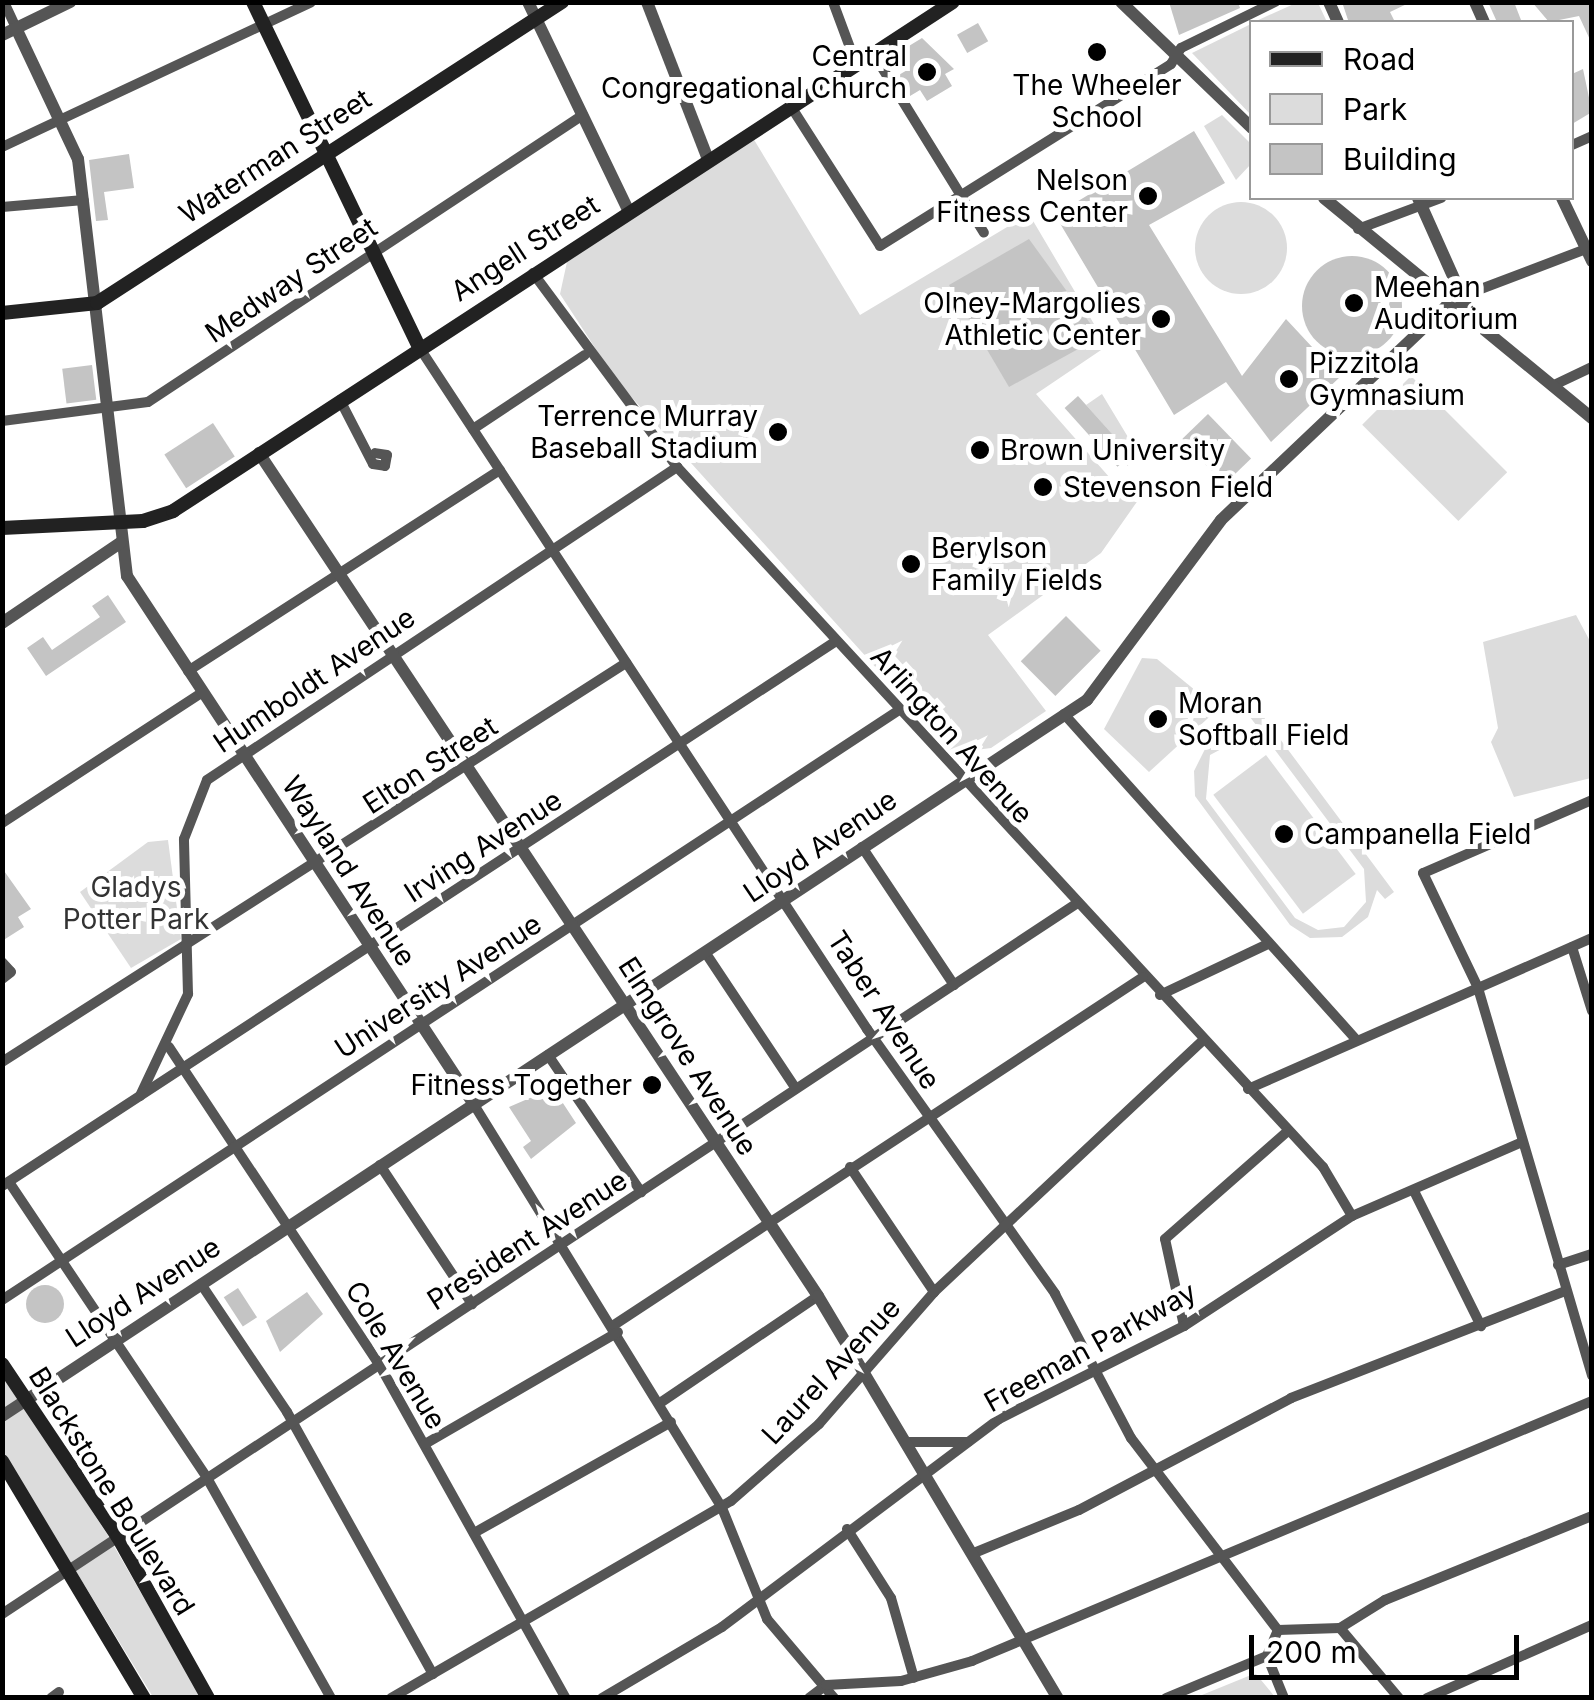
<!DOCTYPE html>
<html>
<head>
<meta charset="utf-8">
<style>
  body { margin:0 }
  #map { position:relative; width:1594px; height:1700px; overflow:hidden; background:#fff; font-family:Inter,sans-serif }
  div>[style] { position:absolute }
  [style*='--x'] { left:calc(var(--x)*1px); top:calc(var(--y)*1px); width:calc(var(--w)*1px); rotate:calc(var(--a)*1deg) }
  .green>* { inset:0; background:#dcdcdc; transform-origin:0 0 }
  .round { border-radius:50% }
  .building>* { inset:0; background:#c4c4c4; transform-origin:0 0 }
  .minor>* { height:10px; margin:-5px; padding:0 5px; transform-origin:5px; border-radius:5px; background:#555 }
  .tertiary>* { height:12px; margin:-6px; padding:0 6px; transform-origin:6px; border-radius:6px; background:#555 }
  .secondary>* { height:14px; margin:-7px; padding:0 7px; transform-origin:7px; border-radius:7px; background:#222 }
  .dots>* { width:28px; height:28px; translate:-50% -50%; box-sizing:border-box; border:5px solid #fff; border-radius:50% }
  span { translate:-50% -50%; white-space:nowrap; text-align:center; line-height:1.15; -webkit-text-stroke:10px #fff; paint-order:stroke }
  .poi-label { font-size:28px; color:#000 }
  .right { translate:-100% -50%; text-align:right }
  .left { translate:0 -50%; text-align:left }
  .street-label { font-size:28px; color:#000 }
  .park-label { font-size:28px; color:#333 }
  .frame { position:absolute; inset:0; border:5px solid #000; pointer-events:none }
  .legend { position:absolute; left:1249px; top:20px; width:325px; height:180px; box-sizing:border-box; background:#fff; border:2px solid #999; margin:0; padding:12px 18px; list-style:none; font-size:30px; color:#000 }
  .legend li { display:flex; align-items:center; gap:20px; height:50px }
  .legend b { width:50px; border:2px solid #999 }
  .scale { position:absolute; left:1249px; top:1635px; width:270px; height:45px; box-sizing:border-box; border:5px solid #000; border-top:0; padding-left:12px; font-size:30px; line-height:35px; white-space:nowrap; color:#000; -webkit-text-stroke:8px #fff; paint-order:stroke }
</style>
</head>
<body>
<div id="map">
  <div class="green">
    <div style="clip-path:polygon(1296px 3px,1318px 3px,1327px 22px,1254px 22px)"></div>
    <div style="clip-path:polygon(1251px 24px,1251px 115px,1192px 53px)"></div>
    <div style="clip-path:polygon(1222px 115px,1251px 144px,1251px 164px,1236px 180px,1204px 126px)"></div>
    <div style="clip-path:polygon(753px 138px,860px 315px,1029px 214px,1107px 346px,1036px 394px,1125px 495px,1141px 496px,1101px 553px,988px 635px,1046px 711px,991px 748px,953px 753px,616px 380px,560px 294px,567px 262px)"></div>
    <div class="round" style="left:1195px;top:202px;width:92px;height:92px"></div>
    <div style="left:1411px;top:376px;width:136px;height:69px;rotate:45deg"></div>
    <div style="clip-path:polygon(1102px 394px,1140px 457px,1127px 466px,1130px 454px,1086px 405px)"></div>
    <div style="clip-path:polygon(1576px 615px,1591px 643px,1591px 778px,1514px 797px,1491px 742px,1498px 728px,1483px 642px)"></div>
    <div style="clip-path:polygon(1142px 658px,1157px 659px,1218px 709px,1149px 772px,1104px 729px)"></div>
    <div style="clip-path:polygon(evenodd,1254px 704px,1394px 892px,1385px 899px,1377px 890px,1368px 917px,1342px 937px,1310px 938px,1290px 925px,1195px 796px,1194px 771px,1208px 743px,1228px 731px,1260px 730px,1246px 712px,1254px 704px,1244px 737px,1275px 750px,1364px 869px,1366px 902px,1344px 927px,1318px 930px,1295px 918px,1206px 799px,1210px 755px,1244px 737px)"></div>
    <div style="left:1266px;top:755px;width:149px;height:66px;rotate:53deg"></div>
    <div style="clip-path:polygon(168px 840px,181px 939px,131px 968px,80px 892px,148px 842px)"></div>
    <div style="clip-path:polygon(2px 1374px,107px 1534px,201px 1697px,153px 1697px,3px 1452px)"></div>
    <div style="clip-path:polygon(1256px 1674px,1275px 1697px,1197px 1697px,1251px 1675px)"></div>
  </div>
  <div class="building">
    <div style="clip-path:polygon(1169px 2px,1238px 2px,1240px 8px,1179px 35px)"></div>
    <div style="clip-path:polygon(1342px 2px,1411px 2px,1390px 12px,1395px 22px,1348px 20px)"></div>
    <div style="clip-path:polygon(1488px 2px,1514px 2px,1521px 20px,1497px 22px)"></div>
    <div style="clip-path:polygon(1532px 2px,1592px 2px,1592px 44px,1579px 16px,1549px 22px)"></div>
    <div style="left:978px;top:23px;width:21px;height:24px;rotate:61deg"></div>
    <div style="clip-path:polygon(922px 38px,954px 69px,945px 74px,952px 86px,927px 101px,920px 90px,910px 96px,897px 76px,909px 69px,899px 52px)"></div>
    <div style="clip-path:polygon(1583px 69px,1592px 112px,1572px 124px,1572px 74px)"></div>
    <div style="clip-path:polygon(1194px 131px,1225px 183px,1149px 225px,1242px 376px,1286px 319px,1340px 377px,1271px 442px,1226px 382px,1174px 415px,1055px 215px)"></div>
    <div style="clip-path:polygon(129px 154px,134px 188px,104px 192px,108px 220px,96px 221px,89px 160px)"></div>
    <div style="clip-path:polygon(1029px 239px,1100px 337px,1009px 387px,949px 285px)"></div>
    <div class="round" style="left:1302px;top:256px;width:100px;height:100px"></div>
    <div style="left:92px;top:365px;width:35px;height:30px;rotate:83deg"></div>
    <div style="left:1078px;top:396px;width:79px;height:18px;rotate:48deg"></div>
    <div style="left:1208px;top:414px;width:62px;height:37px;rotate:46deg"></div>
    <div style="left:213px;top:423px;width:40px;height:58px;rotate:57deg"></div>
    <div style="clip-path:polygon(108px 595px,126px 622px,46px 676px,27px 648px,43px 637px,52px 650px,100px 617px,92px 606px)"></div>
    <div style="left:1066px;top:616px;width:49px;height:64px;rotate:45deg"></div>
    <div style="clip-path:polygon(2px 868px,31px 909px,18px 917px,24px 927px,2px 941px)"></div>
    <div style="clip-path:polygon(553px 1088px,576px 1123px,531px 1159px,523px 1147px,531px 1141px,509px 1107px)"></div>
    <div class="round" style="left:26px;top:1285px;width:38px;height:38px"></div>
    <div style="left:238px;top:1288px;width:35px;height:17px;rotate:57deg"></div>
    <div style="clip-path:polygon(307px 1292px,323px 1314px,280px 1352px,266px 1321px)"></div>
  </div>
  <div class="minor">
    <div style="--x:4;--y:2;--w:29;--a:65"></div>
    <div style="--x:833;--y:2;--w:66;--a:69.6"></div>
    <div style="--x:873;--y:53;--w:211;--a:58.3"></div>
    <div style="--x:790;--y:105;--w:167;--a:57.4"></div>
    <div style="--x:880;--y:246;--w:343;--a:-32"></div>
    <div style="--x:1171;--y:64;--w:19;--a:-58"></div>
    <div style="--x:1181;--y:48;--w:105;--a:-26.1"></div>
    <div style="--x:1572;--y:145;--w:22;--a:-24"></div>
    <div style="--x:2;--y:147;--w:341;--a:-25.1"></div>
    <div style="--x:2;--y:207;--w:82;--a:-4.9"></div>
    <div style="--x:1358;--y:229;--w:89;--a:-20.5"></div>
    <div style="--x:533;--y:273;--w:242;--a:53.4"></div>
    <div style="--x:677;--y:467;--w:953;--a:47.3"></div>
    <div style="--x:1323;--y:1167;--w:57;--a:59.4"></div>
    <div style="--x:1457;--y:298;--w:143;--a:-20.8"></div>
    <div style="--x:419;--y:347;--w:816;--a:56.7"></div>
    <div style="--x:867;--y:1029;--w:325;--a:54.6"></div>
    <div style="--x:1055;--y:1294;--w:163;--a:62.2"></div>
    <div style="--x:1131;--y:1438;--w:242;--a:52.6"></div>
    <div style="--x:1552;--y:386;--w:44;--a:-25.4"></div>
    <div style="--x:340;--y:400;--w:72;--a:62.7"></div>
    <div style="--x:373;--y:464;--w:12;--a:9"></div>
    <div style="--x:385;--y:466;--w:11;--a:-80"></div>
    <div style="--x:387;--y:455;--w:12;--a:-171"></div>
    <div style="--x:2;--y:421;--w:147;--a:-7.4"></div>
    <div style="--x:148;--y:402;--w:521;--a:-33.42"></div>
    <div style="--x:473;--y:429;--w:134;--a:-33.5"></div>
    <div style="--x:188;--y:671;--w:371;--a:-32.8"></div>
    <div style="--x:1064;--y:714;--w:438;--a:48.1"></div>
    <div style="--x:1592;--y:800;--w:184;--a:156.6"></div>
    <div style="--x:1423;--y:873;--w:127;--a:64.4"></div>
    <div style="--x:1478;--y:988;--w:404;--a:73.6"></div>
    <div style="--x:2;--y:823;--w:240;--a:-33.1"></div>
    <div style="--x:862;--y:847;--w:166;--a:56.3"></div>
    <div style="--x:1572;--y:947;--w:67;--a:72.6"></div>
    <div style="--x:705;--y:952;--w:164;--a:56.4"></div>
    <div style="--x:2;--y:962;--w:13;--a:48"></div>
    <div style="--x:11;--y:972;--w:11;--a:142"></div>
    <div style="--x:1160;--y:995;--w:119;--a:-25.3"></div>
    <div style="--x:169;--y:1047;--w:380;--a:56.5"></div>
    <div style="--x:379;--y:1364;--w:383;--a:60.8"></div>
    <div style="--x:548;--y:1055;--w:166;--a:55.8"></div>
    <div style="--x:2;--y:1062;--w:741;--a:-32.6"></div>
    <div style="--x:1248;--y:1089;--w:376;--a:-23.7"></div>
    <div style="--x:140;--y:1096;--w:113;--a:-64.8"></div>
    <div style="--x:188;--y:994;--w:155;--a:-91.5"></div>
    <div style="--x:184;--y:839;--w:63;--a:-68.7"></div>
    <div style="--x:207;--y:780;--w:565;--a:-33.66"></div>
    <div style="--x:473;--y:1103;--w:475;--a:58.4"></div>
    <div style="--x:722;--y:1508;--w:120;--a:67.9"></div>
    <div style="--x:767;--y:1619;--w:104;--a:49.7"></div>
    <div style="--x:380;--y:1165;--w:167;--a:56.5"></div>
    <div style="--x:850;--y:1167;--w:151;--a:56.1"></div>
    <div style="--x:9;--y:1182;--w:356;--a:56.2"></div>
    <div style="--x:207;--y:1478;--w:253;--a:60.6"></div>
    <div style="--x:2;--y:1186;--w:996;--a:-33.16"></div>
    <div style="--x:1414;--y:1191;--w:151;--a:63.6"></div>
    <div style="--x:1558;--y:1265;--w:36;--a:-18"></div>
    <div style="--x:201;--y:1284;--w:154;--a:56.1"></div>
    <div style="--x:287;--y:1412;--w:300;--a:60.9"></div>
    <div style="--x:2;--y:1300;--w:1074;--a:-33.33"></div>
    <div style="--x:614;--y:1325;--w:633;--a:-33.34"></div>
    <div style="--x:1184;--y:1326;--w:89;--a:-102.3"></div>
    <div style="--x:1165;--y:1239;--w:162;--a:-41.3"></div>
    <div style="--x:660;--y:1403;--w:191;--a:-34.1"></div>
    <div style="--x:908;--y:1442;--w:60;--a:0"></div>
    <div style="--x:425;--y:1444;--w:223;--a:-30.1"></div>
    <div style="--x:847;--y:1529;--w:82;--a:57.5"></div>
    <div style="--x:891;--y:1598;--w:83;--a:74"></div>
    <div style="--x:474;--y:1533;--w:226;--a:-29.4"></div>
    <div style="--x:974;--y:1553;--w:113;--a:-22.3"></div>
    <div style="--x:1079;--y:1510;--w:240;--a:-27.8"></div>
    <div style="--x:1291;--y:1398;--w:294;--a:-21.3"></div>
    <div style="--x:2;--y:1614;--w:1287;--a:-33.47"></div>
    <div style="--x:1340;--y:1628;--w:92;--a:49.9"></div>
    <div style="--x:1278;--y:1630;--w:62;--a:-1.8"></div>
    <div style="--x:1340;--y:1628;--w:53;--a:-31.9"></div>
    <div style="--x:1385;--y:1600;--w:223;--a:-22.1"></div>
    <div style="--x:1278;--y:1630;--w:28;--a:113"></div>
    <div style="--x:1267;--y:1656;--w:45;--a:68"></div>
    <div style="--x:51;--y:1698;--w:10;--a:-37"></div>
    <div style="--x:391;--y:1698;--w:393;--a:-30.1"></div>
    <div style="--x:731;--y:1501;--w:117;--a:-41.2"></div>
    <div style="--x:819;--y:1424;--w:175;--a:-48.9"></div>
    <div style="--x:934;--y:1292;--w:369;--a:-43.1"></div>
    <div style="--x:602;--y:1698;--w:139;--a:-30.6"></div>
    <div style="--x:722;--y:1627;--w:346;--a:-36.9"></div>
    <div style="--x:999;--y:1419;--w:207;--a:-26.7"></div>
    <div style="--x:1184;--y:1326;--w:201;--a:-33.2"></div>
    <div style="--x:1352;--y:1216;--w:185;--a:-23.5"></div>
    <div style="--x:809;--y:1698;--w:21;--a:-37"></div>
    <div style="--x:826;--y:1685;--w:75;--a:-3.1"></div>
    <div style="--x:901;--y:1681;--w:74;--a:-15.7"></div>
    <div style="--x:972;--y:1661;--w:672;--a:-22.75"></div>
    <div style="--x:1166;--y:1698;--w:109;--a:-22.6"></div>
    <div style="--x:1427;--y:1698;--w:180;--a:-23.9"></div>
  </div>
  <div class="tertiary">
    <div style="--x:528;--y:2;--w:231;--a:64.3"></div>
    <div style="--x:647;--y:2;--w:166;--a:68.8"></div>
    <div style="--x:1121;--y:2;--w:182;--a:43.9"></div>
    <div style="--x:1329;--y:2;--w:22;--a:66"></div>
    <div style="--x:1475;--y:2;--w:22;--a:66"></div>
    <div style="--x:16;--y:28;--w:145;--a:64.7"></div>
    <div style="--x:78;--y:159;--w:420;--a:83.3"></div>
    <div style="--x:127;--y:576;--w:630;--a:56.71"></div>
    <div style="--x:2;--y:35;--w:76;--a:-25.9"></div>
    <div style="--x:1324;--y:198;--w:347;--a:39.4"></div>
    <div style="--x:1418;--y:198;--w:133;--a:65.9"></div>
    <div style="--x:1562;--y:198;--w:70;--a:64.5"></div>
    <div style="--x:259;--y:453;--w:1011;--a:56.45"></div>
    <div style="--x:818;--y:1296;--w:468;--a:59.2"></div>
    <div style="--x:2;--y:623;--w:143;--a:-34.1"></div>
    <div style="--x:2;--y:1416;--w:1300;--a:-33.42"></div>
    <div style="--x:1087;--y:700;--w:224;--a:-53.3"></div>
    <div style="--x:1221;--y:520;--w:314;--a:-43.5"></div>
  </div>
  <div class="secondary">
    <div style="--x:253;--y:2;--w:383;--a:64.3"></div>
    <div style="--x:2;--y:313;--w:96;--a:-6"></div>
    <div style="--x:97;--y:303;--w:554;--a:-32.92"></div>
    <div style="--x:2;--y:528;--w:141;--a:-2.8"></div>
    <div style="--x:143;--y:521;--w:32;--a:-18"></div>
    <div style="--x:173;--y:511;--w:931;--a:-33.13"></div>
    <div style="--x:2;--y:1364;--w:208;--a:56.2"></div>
    <div style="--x:118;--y:1537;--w:184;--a:60.8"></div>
    <div style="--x:2;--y:1461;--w:276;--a:59.1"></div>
  </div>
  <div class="dots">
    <div style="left:1097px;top:52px;background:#000"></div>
    <div style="left:927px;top:72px;background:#000"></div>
    <div style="left:1148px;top:196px;background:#000"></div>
    <div style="left:1354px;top:303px;background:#000"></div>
    <div style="left:1161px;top:319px;background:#000"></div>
    <div style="left:1289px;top:379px;background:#000"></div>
    <div style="left:778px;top:432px;background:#000"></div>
    <div style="left:980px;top:450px;background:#000"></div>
    <div style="left:1043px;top:487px;background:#000"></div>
    <div style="left:911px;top:564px;background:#000"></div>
    <div style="left:1158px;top:719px;background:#000"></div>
    <div style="left:1284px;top:834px;background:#000"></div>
    <div style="left:652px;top:1085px;background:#000"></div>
  </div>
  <div class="poi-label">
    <span class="right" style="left:907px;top:72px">Central<br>Congregational Church</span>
    <span style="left:1097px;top:101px">The Wheeler<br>School</span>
    <span class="right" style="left:1128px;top:196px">Nelson<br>Fitness Center</span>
    <span class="left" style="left:1374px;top:303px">Meehan<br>Auditorium</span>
    <span class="right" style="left:1141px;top:319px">Olney-Margolies<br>Athletic Center</span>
    <span class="left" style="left:1309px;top:379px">Pizzitola<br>Gymnasium</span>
    <span class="right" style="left:758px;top:432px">Terrence Murray<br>Baseball Stadium</span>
    <span class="left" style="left:1000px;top:450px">Brown University</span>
    <span class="left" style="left:1063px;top:487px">Stevenson Field</span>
    <span class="left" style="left:931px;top:564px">Berylson<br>Family Fields</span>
    <span class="left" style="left:1178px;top:719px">Moran<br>Softball Field</span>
    <span class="left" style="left:1304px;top:834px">Campanella Field</span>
    <span class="right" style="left:632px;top:1085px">Fitness Together</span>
  </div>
  <div class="street-label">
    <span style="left:275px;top:156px;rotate:-33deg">Waterman Street</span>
    <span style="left:525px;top:248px;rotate:-33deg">Angell Street</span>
    <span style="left:291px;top:280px;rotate:-34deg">Medway Street</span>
    <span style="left:314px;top:680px;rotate:-34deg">Humboldt Avenue</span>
    <span style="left:952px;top:735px;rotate:48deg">Arlington Avenue</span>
    <span style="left:430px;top:765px;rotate:-33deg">Elton Street</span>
    <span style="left:483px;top:846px;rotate:-33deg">Irving Avenue</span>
    <span style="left:820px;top:846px;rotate:-34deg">Lloyd Avenue</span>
    <span style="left:349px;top:871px;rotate:57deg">Wayland Avenue</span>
    <span style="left:438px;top:986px;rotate:-33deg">University Avenue</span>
    <span style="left:884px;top:1010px;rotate:57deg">Taber Avenue</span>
    <span style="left:688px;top:1056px;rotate:57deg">Elmgrove Avenue</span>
    <span style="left:527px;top:1240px;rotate:-33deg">President Avenue</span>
    <span style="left:143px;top:1292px;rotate:-33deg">Lloyd Avenue</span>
    <span style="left:1090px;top:1347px;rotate:-29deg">Freeman Parkway</span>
    <span style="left:396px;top:1355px;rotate:59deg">Cole Avenue</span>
    <span style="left:831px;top:1371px;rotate:-47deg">Laurel Avenue</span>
    <span style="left:112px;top:1491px;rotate:58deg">Blackstone Boulevard</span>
  </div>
  <div class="park-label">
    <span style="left:136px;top:903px">Gladys<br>Potter Park</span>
  </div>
  <div class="frame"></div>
  <ul class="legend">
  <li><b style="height:12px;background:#222"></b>Road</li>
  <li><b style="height:28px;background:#dcdcdc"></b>Park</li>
  <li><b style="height:28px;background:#c4c4c4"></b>Building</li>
  </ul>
  <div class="scale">200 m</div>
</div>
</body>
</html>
